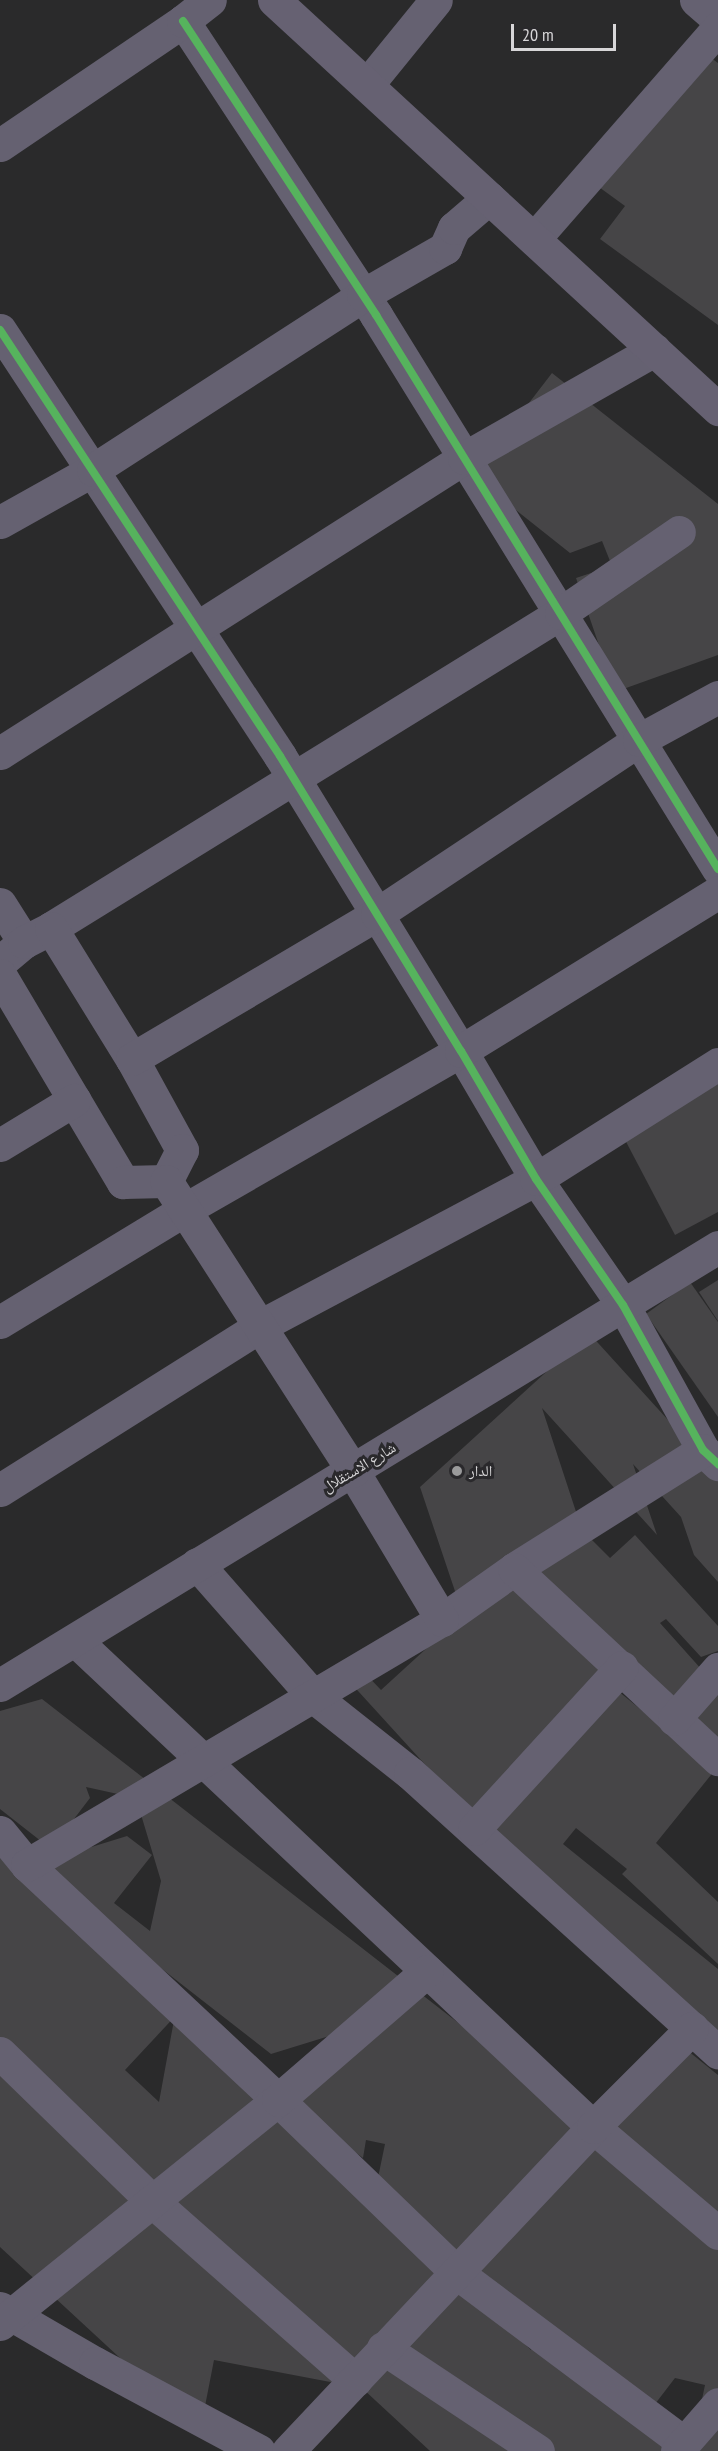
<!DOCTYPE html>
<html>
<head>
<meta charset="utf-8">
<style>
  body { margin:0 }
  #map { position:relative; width:718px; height:2451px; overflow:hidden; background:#2a2a2b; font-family:"PT Sans Narrow","Noto Naskh Arabic",sans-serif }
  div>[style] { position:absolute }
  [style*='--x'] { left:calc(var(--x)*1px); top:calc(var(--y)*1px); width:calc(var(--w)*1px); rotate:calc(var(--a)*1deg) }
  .building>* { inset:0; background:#464547 }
  .minor>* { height:33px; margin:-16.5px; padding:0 16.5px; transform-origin:16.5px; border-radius:16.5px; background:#656171 }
  .primary>* { height:33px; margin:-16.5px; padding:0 16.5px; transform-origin:16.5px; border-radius:16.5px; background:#666172 }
  .cycleway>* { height:8px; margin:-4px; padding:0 4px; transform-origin:4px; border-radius:4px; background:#56b35d }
  .dots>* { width:16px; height:16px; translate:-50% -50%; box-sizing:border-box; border:3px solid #2a292c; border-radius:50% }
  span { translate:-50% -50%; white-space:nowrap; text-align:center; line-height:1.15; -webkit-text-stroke:6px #2a292c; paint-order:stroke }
  .street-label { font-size:15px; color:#d7d6d8 }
  .poi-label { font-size:15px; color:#d7d6d8 }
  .left { translate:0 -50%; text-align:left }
  .scale { position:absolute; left:511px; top:24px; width:105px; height:27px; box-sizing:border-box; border:3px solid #d7d6d8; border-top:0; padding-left:8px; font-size:18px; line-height:21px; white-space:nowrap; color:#d7d6d8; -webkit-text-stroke:4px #2a292c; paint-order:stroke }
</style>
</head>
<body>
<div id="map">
  <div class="building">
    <div style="clip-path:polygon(692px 44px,718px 63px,718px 325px,600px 239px,625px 206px,592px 182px)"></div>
    <div style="clip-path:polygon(552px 373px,718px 504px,718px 655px,615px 692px,576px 578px,612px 566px,602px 541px,570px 553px,473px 476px)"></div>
    <div style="clip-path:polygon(718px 1060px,718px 1212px,675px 1235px,623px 1136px)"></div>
    <div style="clip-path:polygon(718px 1280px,718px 1321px,699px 1292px)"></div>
    <div style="clip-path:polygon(690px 1282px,718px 1322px,718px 1417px,646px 1314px)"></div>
    <div style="clip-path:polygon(589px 1333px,718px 1475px,718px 1582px,694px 1555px,681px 1517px,633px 1464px,657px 1535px,542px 1408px,582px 1530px,610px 1558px,635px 1535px,718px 1626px,718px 1651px,701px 1657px,666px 1619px,660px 1623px,711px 1680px,661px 1726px,614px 1675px,472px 1816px,348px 1680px,361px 1669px,381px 1690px,463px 1615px,420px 1487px)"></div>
    <div style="clip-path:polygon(607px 1682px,715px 1770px,656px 1843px,718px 1902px,718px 1964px,622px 1874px,627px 1869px,576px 1828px,563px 1844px,718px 1969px,718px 2044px,474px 1848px)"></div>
    <div style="clip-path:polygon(718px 1685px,718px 1739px,690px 1714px)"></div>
    <div style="clip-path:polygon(42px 1699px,718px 2225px,718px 2451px,691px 2451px,705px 2385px,675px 2378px,652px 2408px,375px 2192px,385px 2144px,366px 2140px,363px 2158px,294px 2105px,352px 2029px,271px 2054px,30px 1866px,127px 1836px,152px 1855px,114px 1903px,150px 1931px,161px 1881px,136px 1798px,86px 1787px,90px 1798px,51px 1849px,0 1809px,0 1711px)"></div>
    <div style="clip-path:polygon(0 1844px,180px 2011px,125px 2070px,159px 2102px,174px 2020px,531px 2350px,535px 2326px,668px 2451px,430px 2451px,0 2053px)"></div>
    <div style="clip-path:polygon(667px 2034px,718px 2075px,718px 2214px,600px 2119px)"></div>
    <div style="clip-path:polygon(0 2065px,346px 2385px,214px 2360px,200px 2432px,0 2247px)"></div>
  </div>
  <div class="minor">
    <div style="--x:696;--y:0;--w:29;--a:41"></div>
    <div style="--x:183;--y:21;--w:352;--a:56.7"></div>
    <div style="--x:376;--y:315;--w:651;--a:58.31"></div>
    <div style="--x:367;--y:85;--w:109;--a:-50.9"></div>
    <div style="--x:0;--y:145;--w:221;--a:-34.1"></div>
    <div style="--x:183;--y:21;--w:34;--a:-38"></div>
    <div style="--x:534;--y:239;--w:280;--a:-48.9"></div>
    <div style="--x:0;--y:330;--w:510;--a:56.68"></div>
    <div style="--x:280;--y:756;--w:346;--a:58.5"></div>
    <div style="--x:461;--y:1051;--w:148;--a:59.6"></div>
    <div style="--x:536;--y:1179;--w:153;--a:55.4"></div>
    <div style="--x:623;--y:1305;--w:166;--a:61.1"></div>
    <div style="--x:703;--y:1450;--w:21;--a:43"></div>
    <div style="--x:0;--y:522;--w:107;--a:-29.2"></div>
    <div style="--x:93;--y:470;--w:322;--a:-32.9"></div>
    <div style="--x:363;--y:295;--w:95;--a:-29.8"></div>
    <div style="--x:445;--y:248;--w:22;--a:-66"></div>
    <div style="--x:454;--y:228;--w:46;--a:-40.6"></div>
    <div style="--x:0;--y:753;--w:550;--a:-32.45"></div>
    <div style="--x:464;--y:458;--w:219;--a:-29.6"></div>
    <div style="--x:0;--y:904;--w:45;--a:57.7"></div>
    <div style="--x:51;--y:928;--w:599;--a:-31.7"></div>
    <div style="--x:561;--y:613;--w:143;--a:-34.5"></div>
    <div style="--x:0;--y:962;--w:31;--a:-40"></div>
    <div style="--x:24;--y:942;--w:30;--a:-27"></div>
    <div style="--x:51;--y:928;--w:154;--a:58.3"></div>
    <div style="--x:132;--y:1059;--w:104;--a:61.2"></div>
    <div style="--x:182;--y:1150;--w:35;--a:117"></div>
    <div style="--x:0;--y:975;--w:241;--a:59.3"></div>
    <div style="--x:123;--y:1182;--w:43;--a:-1.3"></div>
    <div style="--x:132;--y:1059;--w:285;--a:-30.6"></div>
    <div style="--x:377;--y:914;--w:315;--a:-33.6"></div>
    <div style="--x:639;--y:740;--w:90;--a:-28.6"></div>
    <div style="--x:0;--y:1145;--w:87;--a:-31.3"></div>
    <div style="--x:0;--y:1322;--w:215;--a:-31.3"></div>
    <div style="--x:184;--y:1210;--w:319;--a:-29.9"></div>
    <div style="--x:461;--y:1051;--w:302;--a:-31.7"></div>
    <div style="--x:0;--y:1490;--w:307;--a:-32.2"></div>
    <div style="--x:260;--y:1326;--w:313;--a:-28"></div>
    <div style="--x:536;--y:1179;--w:215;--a:-32.3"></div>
    <div style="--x:197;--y:1564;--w:177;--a:48.7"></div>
    <div style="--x:314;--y:1697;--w:122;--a:38.4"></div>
    <div style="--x:410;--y:1773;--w:416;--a:42.2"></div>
    <div style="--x:514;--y:1569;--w:223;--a:-32.2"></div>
    <div style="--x:442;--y:1620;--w:88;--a:-35.3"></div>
    <div style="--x:514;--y:1569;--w:279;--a:43"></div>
    <div style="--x:75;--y:1640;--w:711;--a:43.23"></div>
    <div style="--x:593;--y:2127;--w:164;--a:40.3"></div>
    <div style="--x:0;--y:1685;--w:841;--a:-31.38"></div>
    <div style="--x:674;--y:1719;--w:67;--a:-48.7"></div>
    <div style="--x:474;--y:1829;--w:219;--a:-47.6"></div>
    <div style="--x:0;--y:1832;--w:43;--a:50.7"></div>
    <div style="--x:27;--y:1865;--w:344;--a:43.1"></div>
    <div style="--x:278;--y:2100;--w:249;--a:44"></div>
    <div style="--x:457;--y:2273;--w:284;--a:36.8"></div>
    <div style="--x:27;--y:1865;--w:482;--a:-30.6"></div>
    <div style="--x:442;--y:1620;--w:174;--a:-120.9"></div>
    <div style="--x:353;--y:1471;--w:345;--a:-122.8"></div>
    <div style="--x:0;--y:2053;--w:212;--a:44.2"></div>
    <div style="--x:152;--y:2201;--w:271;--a:41.4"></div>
    <div style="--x:0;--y:2308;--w:110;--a:30.1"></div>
    <div style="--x:95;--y:2363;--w:186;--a:28.2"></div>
    <div style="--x:0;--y:2324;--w:357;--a:-38.9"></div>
    <div style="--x:278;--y:2100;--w:197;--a:-40.9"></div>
    <div style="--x:383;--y:2348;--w:186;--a:33.6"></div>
    <div style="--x:288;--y:2451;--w:445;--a:-46.7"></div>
    <div style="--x:593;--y:2127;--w:140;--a:-45"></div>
    <div style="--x:677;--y:2451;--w:62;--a:-48.9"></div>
  </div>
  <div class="primary">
    <div style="--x:274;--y:0;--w:604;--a:42.65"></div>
  </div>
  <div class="cycleway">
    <div style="--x:183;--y:21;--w:352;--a:56.7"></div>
    <div style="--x:376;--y:315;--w:651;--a:58.31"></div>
    <div style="--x:0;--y:330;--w:510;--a:56.68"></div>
    <div style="--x:280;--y:756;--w:346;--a:58.5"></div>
    <div style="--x:461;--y:1051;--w:148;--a:59.6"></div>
    <div style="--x:536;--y:1179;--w:153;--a:55.4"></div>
    <div style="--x:623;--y:1305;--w:166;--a:61.1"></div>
    <div style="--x:703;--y:1450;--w:21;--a:43"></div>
  </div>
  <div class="dots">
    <div style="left:457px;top:1471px;background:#9a9a9b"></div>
  </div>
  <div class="street-label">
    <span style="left:359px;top:1467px;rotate:-31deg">شارع الاستقلال</span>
  </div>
  <div class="poi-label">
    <span class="left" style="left:469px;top:1471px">الدار</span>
  </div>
  <div class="scale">20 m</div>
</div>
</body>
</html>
